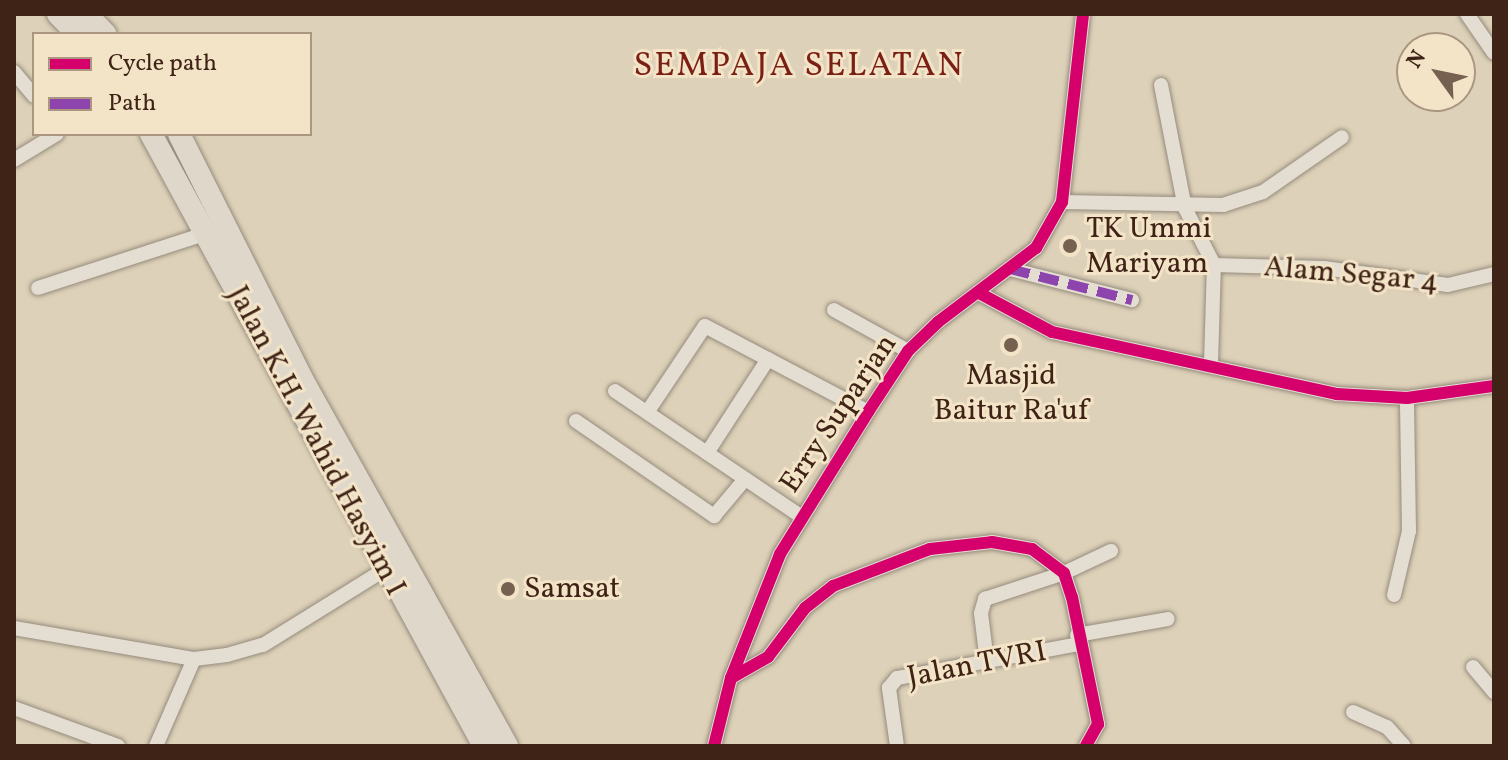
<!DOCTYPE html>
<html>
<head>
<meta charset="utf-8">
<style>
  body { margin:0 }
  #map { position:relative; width:1508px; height:760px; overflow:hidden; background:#ddd1b9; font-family:Vollkorn,serif }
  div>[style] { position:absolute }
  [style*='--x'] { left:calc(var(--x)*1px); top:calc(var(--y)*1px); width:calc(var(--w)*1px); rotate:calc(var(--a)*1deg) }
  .roads { filter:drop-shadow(0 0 2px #968b7c) drop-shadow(0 0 2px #968b7c) }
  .street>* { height:14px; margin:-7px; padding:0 7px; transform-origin:7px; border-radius:7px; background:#e4ded2 }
  .primary>* { height:22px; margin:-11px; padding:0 11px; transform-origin:11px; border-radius:11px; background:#dfd8ca }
  .quiet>* { height:10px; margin-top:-5px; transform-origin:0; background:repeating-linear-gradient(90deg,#8e44ad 0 20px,transparent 0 30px) }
  .cycleway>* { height:12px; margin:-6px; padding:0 6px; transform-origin:6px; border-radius:6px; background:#d6006c }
  .dots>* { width:22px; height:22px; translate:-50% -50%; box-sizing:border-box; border:4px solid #f3e4c8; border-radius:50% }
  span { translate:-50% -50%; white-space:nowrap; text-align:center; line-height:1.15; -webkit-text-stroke:6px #f3e4c8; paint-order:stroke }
  .poi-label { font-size:30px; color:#3f2316 }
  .left { translate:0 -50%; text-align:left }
  .street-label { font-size:30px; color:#3f2316 }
  .quarter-label { font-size:34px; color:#7a1f14; letter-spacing:2px }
  .frame { position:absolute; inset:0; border:16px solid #3f2316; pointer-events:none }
  .legend { position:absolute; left:32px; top:32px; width:280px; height:104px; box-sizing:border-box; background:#f3e4c8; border:2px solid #ab9781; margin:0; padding:10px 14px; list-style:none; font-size:24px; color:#3f2316 }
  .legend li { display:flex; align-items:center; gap:16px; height:40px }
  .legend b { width:40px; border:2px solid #ab9781 }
  .north { position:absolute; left:1396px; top:32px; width:80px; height:80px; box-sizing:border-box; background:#f3e4c8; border:2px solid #ab9781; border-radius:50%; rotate:303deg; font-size:22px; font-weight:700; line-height:32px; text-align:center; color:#3f2316 }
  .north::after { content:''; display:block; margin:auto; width:28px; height:36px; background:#76604f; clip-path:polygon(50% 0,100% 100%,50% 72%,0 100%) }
</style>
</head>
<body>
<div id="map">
  <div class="roads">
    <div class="street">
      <div style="--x:1467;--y:14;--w:47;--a:55.3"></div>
      <div style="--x:14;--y:72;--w:31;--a:50"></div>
      <div style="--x:1161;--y:85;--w:125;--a:79"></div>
      <div style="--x:1185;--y:208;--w:64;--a:63"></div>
      <div style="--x:1214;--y:265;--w:110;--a:1.6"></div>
      <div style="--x:1324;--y:268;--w:125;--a:7.8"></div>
      <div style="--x:1448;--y:285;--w:47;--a:-13.4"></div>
      <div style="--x:14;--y:160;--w:50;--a:-31.2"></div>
      <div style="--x:1062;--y:202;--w:161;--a:1.1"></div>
      <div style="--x:1223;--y:205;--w:42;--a:-18"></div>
      <div style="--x:1263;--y:192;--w:96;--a:-34.8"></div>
      <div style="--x:1010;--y:269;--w:126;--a:14.3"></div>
      <div style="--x:38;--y:288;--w:178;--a:-18"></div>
      <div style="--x:979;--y:293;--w:83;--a:28.1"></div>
      <div style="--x:1052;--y:332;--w:292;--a:12.3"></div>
      <div style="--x:1337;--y:394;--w:70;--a:3.3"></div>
      <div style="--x:1407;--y:398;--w:88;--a:-7.9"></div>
      <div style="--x:834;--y:310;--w:85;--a:29"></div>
      <div style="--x:1211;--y:364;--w:99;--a:-88.3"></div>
      <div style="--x:615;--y:391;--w:225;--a:34"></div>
      <div style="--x:648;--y:411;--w:102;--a:-56.2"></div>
      <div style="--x:705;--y:326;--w:184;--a:27.8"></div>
      <div style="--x:576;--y:421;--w:168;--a:34.5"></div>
      <div style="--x:714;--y:516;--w:48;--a:-50"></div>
      <div style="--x:707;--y:453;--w:112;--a:-57"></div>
      <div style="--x:1394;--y:595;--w:66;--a:-76.8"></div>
      <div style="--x:1409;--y:531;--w:133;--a:-90.9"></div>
      <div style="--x:14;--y:628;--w:183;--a:9.8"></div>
      <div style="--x:194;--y:659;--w:33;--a:-7"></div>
      <div style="--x:227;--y:655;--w:37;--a:-16"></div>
      <div style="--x:263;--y:645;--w:142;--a:-31.8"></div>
      <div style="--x:1077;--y:635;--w:92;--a:-10"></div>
      <div style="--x:987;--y:662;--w:49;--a:-97"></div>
      <div style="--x:981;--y:613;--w:15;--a:-74"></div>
      <div style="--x:985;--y:599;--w:83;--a:-18.2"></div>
      <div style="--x:1064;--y:573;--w:52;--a:-25.1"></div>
      <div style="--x:1473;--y:667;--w:33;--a:50"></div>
      <div style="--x:731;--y:678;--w:43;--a:-29.6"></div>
      <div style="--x:768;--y:657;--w:61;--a:-52.9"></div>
      <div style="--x:805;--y:608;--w:36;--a:-38"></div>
      <div style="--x:833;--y:586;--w:104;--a:-20.9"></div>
      <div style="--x:930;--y:549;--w:62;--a:-6.4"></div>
      <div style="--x:992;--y:542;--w:41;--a:9.9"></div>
      <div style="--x:1032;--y:549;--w:40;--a:37"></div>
      <div style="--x:1064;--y:573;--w:25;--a:72"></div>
      <div style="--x:1072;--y:597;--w:130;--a:78.4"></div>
      <div style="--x:1098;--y:724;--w:25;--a:119"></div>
      <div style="--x:14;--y:708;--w:111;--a:20.1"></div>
      <div style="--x:1353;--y:712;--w:37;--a:24"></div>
      <div style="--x:1387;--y:727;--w:25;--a:48"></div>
      <div style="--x:156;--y:746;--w:95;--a:-66.4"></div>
      <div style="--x:714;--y:746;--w:70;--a:-76"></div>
      <div style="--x:731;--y:678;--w:133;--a:-68.4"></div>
      <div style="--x:780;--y:554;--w:167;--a:-58.2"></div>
      <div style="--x:868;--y:412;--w:73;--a:-56.7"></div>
      <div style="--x:908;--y:351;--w:42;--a:-44"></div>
      <div style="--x:938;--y:322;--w:123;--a:-37.1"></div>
      <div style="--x:1036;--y:248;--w:53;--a:-60.5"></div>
      <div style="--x:1062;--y:202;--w:189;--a:-83.6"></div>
      <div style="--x:897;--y:746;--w:59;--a:-97.9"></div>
      <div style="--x:889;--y:688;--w:13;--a:-51"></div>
      <div style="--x:897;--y:678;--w:184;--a:-10.6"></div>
    </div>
    <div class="primary">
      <div style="--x:58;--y:14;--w:28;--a:46"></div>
      <div style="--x:86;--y:14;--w:28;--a:46"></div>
      <div style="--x:151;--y:134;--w:697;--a:61.45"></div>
      <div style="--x:179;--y:134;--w:282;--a:63.3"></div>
      <div style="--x:306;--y:386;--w:412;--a:60.8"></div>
    </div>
  </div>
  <div class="quiet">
    <div style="--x:1010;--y:269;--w:126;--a:14.3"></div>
  </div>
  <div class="cycleway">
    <div style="--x:979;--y:293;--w:83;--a:28.1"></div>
    <div style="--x:1052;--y:332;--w:292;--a:12.3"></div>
    <div style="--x:1337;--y:394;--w:70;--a:3.3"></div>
    <div style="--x:1407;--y:398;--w:88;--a:-7.9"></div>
    <div style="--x:731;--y:678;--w:43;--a:-29.6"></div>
    <div style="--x:768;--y:657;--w:61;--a:-52.9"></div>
    <div style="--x:805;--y:608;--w:36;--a:-38"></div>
    <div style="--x:833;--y:586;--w:104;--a:-20.9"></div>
    <div style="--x:930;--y:549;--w:62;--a:-6.4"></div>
    <div style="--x:992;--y:542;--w:41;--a:9.9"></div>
    <div style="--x:1032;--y:549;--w:40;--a:37"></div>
    <div style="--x:1064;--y:573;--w:25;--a:72"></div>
    <div style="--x:1072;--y:597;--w:130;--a:78.4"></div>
    <div style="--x:1098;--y:724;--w:25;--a:119"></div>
    <div style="--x:714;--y:746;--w:70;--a:-76"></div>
    <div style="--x:731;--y:678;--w:133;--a:-68.4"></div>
    <div style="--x:780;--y:554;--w:167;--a:-58.2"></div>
    <div style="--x:868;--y:412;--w:73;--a:-56.7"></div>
    <div style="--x:908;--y:351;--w:42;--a:-44"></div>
    <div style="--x:938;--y:322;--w:123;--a:-37.1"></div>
    <div style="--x:1036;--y:248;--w:53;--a:-60.5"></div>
    <div style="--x:1062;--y:202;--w:189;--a:-83.6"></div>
  </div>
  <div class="dots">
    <div style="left:1070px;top:246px;background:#76604f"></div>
    <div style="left:1011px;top:345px;background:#76604f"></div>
    <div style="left:508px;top:589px;background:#76604f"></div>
  </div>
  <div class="poi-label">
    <span class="left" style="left:1086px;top:246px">TK Ummi<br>Mariyam</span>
    <span style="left:1011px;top:393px">Masjid<br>Baitur Ra'uf</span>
    <span class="left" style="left:524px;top:589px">Samsat</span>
  </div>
  <div class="street-label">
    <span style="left:1351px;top:275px;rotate:5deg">Alam Segar 4</span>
    <span style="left:839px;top:414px;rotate:-56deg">Erry Suparjan</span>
    <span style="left:316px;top:441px;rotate:62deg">Jalan K.H. Wahid Hasyim I</span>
    <span style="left:977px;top:665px;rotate:-11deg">Jalan TVRI</span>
  </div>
  <div class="quarter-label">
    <span style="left:799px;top:67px">SEMPAJA SELATAN</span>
  </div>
  <div class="frame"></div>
  <ul class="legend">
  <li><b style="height:10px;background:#d6006c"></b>Cycle path</li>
  <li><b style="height:10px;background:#8e44ad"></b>Path</li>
  </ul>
  <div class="north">N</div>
</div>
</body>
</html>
